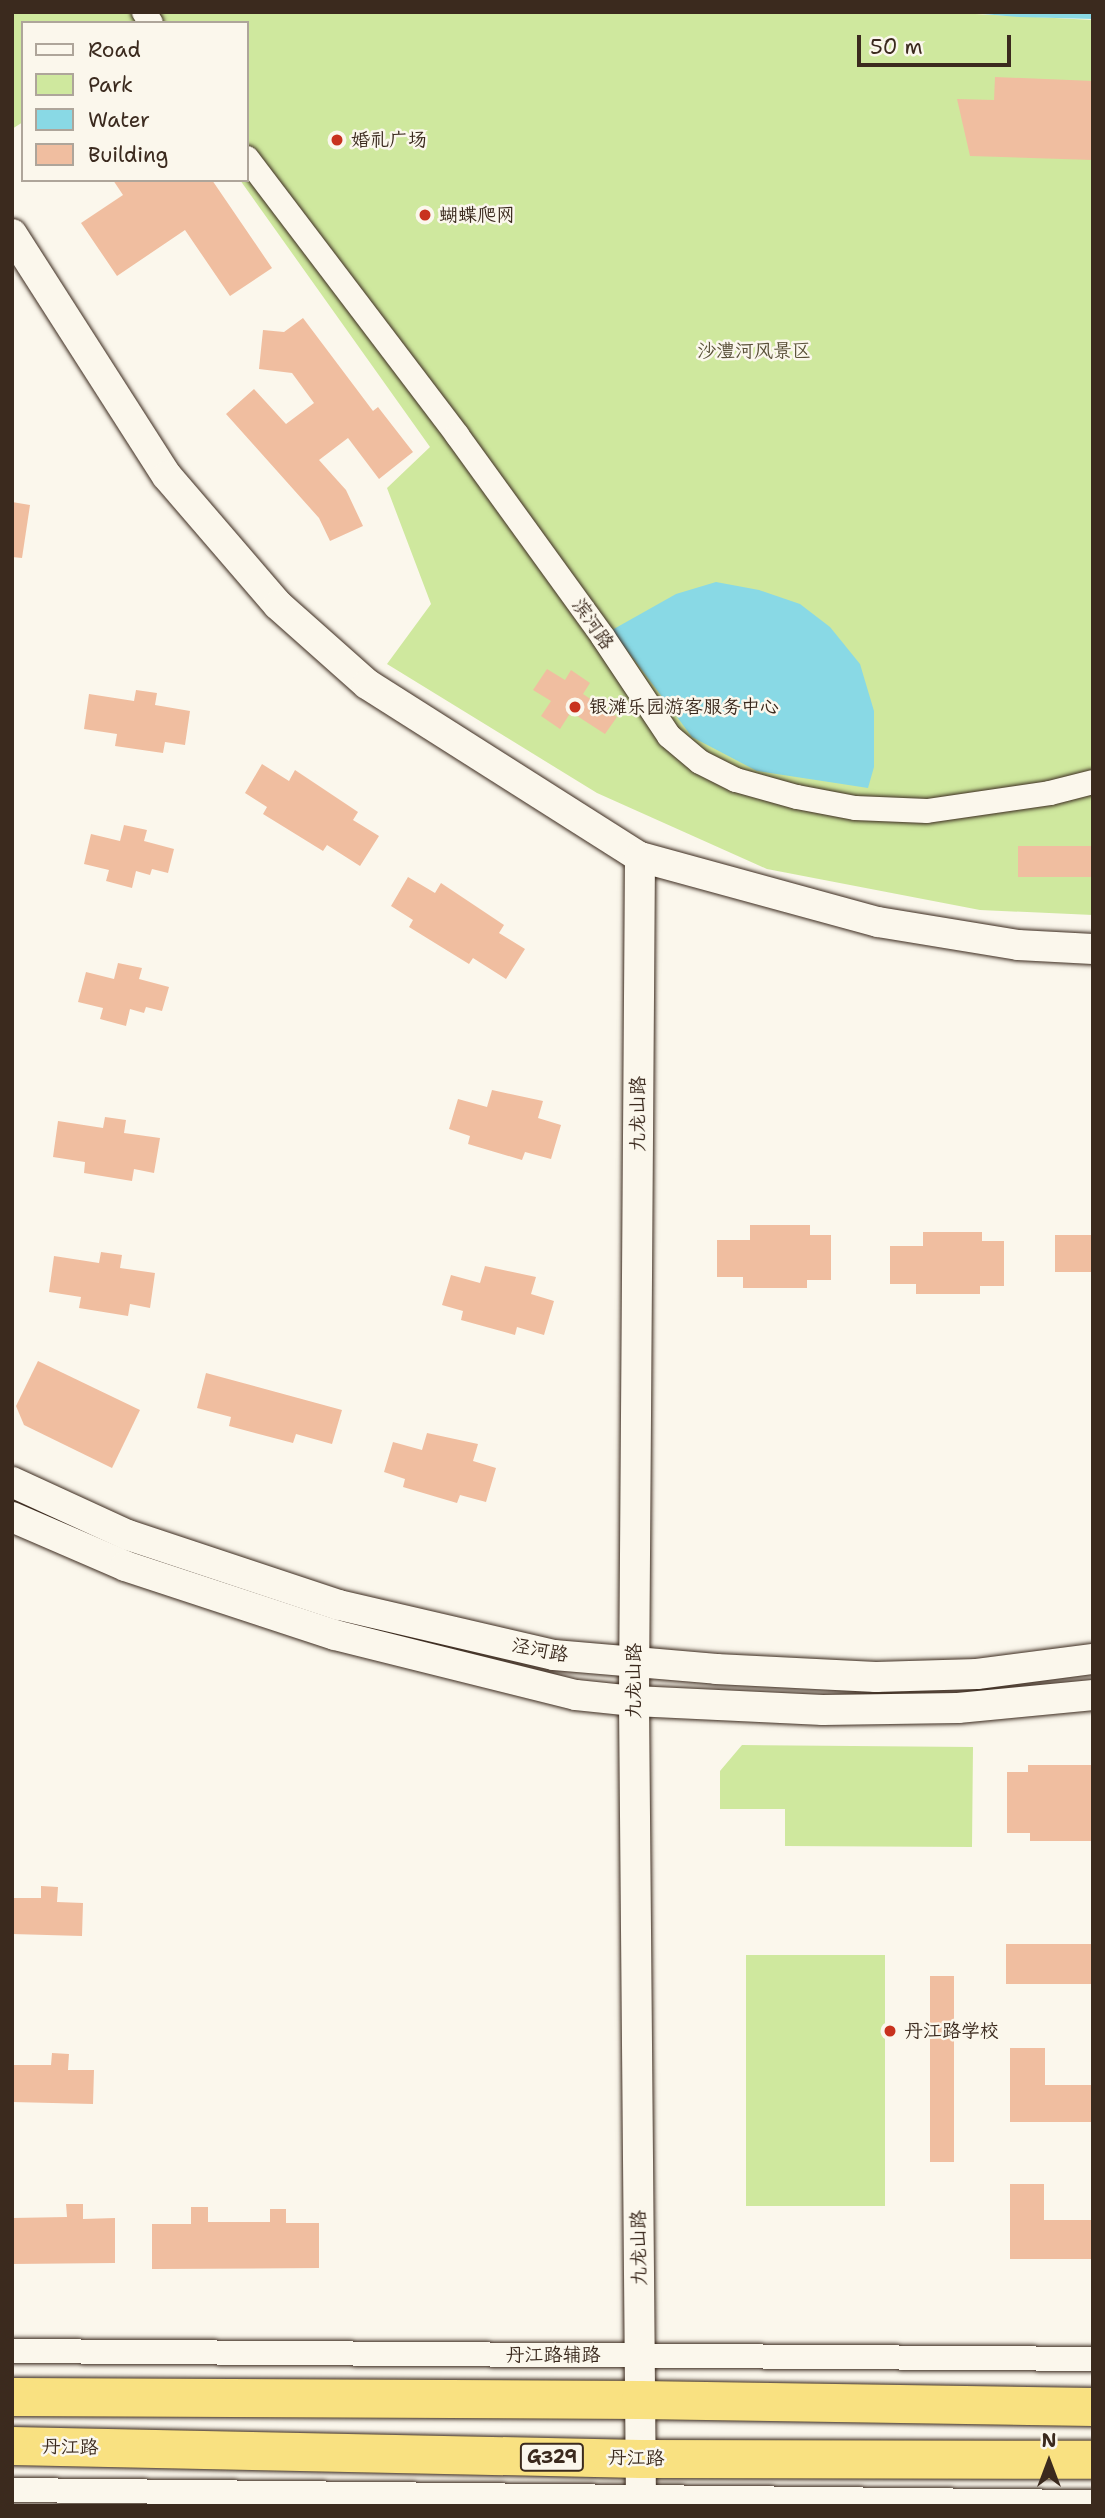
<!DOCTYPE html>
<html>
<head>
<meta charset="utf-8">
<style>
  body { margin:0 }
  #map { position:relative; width:1105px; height:2518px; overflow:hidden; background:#fbf7ec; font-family:"Shantell Sans","LXGW WenKai TC",sans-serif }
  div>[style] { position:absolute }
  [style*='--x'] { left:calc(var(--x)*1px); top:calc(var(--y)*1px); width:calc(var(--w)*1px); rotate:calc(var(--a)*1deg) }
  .green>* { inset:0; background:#cfe89e; transform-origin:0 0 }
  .water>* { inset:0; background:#89d9e5 }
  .building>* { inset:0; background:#f0bea0; transform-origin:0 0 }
  .roads { filter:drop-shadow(0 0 2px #3b2a1e) drop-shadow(0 0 2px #3b2a1e) }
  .minor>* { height:24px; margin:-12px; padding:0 12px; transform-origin:12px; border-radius:12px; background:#fbf7ec }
  .tertiary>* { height:30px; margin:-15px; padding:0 15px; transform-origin:15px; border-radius:15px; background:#fbf7ec }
  .trunk>* { height:38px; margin:-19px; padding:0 19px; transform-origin:19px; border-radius:19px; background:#f9e181 }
  .dots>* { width:19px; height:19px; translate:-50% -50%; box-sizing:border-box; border:4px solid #fbf7ec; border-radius:50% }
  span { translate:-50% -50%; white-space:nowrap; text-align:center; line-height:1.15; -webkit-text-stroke:5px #fbf7ec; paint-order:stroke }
  .shield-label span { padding:2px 5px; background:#fbf7ec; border:2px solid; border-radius:5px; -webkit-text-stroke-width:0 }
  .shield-label { font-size:18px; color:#3b2a1e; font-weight:700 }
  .poi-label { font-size:19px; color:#3b2a1e }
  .left { translate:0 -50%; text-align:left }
  .park-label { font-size:19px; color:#595038 }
  .street-label { font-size:19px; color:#3b2a1e }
  .frame { position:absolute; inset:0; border:14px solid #3b2a1e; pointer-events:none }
  .legend { position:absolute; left:21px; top:21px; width:228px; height:161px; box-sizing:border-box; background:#fbf7ec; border:2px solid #aea59a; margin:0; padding:9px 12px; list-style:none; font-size:21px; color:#3b2a1e }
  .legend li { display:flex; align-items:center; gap:14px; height:35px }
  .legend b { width:35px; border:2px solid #aea59a }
  .north { position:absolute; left:1014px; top:2427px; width:70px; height:70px; -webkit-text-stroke:5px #fbf7ec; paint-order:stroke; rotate:0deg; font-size:19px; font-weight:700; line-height:28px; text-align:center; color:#3b2a1e }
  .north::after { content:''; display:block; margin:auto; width:24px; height:32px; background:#3b2a1e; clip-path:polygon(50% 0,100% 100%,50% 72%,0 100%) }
  .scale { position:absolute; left:857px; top:35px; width:154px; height:32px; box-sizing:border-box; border:4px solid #3b2a1e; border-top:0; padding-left:9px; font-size:21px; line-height:24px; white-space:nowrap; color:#3b2a1e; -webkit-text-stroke:5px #fbf7ec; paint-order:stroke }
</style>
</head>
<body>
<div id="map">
  <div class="green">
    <div style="clip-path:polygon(12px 12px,937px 12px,1093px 20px,1093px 915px,980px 910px,767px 869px,597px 793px,387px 664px,431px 604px,387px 488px,430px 447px,240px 180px,247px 180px,247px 23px,23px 23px,23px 122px,12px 129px)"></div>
    <div style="clip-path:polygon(742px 1745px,973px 1747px,972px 1847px,785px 1846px,785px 1809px,720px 1809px,720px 1771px)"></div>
    <div style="left:885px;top:1955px;width:251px;height:139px;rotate:90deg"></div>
  </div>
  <div class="water">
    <div style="clip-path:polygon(959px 12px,1093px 12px,1093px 19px,1019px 17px)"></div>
    <div style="clip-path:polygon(716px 582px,759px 590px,800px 604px,830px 627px,860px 664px,874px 711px,874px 767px,868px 788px,757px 771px,692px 737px,612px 630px,676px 594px)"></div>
  </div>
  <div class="building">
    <div style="clip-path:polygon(995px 77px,1093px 81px,1093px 160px,970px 156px,957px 99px,994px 100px)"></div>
    <div style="clip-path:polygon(113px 180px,212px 180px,272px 268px,230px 296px,185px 230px,117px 276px,81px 223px,123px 195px)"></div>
    <div style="clip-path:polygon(303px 318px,373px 411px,378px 407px,413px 452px,379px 479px,348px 438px,319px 460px,346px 490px,363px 526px,330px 541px,319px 518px,226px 414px,254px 389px,286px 424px,314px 403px,292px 373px,259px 369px,263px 330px,284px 332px)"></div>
    <div style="clip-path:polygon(12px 502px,30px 505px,22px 558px,12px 557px)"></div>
    <div style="clip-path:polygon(547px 669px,565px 680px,571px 670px,590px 683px,583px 694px,617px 717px,605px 734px,571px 712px,560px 729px,541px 716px,551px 701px,533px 690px)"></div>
    <div style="clip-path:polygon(136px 690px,157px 693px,155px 705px,190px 711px,185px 745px,165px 742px,163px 753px,115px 746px,117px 734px,84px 729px,89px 694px,134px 701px)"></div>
    <div style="clip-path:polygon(262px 764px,289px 781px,295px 770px,358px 812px,353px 820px,379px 836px,360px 866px,327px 845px,323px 851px,263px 814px,267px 807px,245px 793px)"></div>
    <div style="clip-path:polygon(124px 825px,147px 830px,144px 841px,174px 849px,168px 873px,152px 869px,150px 875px,136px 871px,132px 888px,106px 881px,109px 870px,84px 864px,91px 834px,120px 841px)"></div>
    <div style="left:1093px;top:846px;width:31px;height:75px;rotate:90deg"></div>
    <div style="clip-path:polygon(408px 877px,435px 893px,441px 883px,504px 925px,499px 933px,525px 949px,506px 979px,473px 958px,469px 964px,409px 927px,413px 920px,391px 906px)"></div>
    <div style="clip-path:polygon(118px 963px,142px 968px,139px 979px,169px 987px,162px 1011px,146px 1007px,144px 1013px,130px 1009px,126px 1026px,100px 1019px,103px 1008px,78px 1002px,86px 972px,114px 979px)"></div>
    <div style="clip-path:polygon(492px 1090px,543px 1101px,538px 1118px,561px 1125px,551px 1159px,525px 1152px,522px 1160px,468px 1144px,470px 1136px,449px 1129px,458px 1099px,487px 1107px)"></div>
    <div style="clip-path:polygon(105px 1117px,126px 1120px,124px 1133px,160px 1138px,154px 1173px,134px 1169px,132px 1181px,84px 1173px,85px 1162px,53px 1157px,58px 1121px,103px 1128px)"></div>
    <div style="clip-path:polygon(750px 1225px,810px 1225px,810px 1235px,831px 1235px,831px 1280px,807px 1280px,807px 1288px,743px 1288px,743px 1277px,717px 1277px,717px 1240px,750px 1240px)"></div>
    <div style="clip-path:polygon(923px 1232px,982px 1232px,982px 1241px,1004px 1241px,1004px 1286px,980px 1286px,980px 1294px,916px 1294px,916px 1284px,890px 1284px,890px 1246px,923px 1246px)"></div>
    <div style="left:1055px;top:1235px;width:38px;height:37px"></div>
    <div style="clip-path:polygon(101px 1252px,122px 1255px,120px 1268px,155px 1273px,150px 1308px,130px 1304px,128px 1316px,79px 1308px,81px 1297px,49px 1292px,54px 1256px,99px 1263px)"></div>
    <div style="clip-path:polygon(485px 1266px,536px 1277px,531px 1294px,554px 1301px,544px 1335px,517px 1327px,515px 1335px,461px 1320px,463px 1311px,442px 1305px,451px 1275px,480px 1283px)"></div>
    <div style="clip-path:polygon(38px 1361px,140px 1410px,112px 1468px,24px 1425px,16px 1406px)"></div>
    <div style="clip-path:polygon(206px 1373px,342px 1410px,332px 1444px,296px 1434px,293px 1443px,229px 1426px,231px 1417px,197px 1408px)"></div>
    <div style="clip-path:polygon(427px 1433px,478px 1444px,473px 1461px,496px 1468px,486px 1502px,460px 1495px,457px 1503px,403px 1487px,405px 1479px,384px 1472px,393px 1442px,422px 1450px)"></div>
    <div style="clip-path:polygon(1028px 1765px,1093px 1765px,1093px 1841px,1030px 1841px,1030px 1833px,1007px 1833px,1007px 1772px,1028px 1772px)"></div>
    <div style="clip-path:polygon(41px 1886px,58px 1887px,57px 1902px,83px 1903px,82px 1936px,12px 1934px,12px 1898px,41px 1898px)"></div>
    <div style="left:1006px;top:1944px;width:87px;height:40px"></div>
    <div style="left:930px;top:1976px;width:24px;height:186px"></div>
    <div style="clip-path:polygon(1010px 2048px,1045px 2048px,1045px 2085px,1093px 2085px,1093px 2122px,1010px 2122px)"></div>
    <div style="clip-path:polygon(52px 2053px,69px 2054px,68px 2070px,94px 2070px,93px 2104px,12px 2102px,12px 2065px,51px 2065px)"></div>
    <div style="clip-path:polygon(1010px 2184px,1044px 2184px,1044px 2220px,1093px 2220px,1093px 2259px,1010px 2259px)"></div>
    <div style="clip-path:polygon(66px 2204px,83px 2204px,83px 2219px,115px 2218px,115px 2263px,12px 2264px,12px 2218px,67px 2217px)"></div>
    <div style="clip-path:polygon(191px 2207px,208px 2207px,208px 2222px,270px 2222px,270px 2209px,286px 2209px,286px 2223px,319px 2223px,319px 2268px,152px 2269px,152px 2224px,191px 2224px)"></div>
  </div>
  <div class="roads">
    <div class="minor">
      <div style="--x:144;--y:12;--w:13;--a:58"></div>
      <div style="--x:247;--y:158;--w:348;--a:52.8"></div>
      <div style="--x:457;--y:435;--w:249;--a:54.1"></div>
      <div style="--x:603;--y:637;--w:119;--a:56.3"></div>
      <div style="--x:669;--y:736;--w:40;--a:40"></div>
      <div style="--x:700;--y:762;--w:40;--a:26.6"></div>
      <div style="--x:736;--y:780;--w:63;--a:15.6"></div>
      <div style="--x:797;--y:797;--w:59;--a:10.7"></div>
      <div style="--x:855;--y:808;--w:72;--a:2.4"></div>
      <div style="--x:927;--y:811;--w:124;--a:-8.3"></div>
      <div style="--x:1050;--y:793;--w:44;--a:-14.3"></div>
      <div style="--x:12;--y:2351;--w:1081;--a:0.42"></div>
      <div style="--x:12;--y:2490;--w:1081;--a:0.64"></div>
    </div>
    <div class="tertiary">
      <div style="--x:12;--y:234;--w:287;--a:57.4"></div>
      <div style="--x:167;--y:476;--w:170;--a:49.3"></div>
      <div style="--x:278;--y:605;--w:119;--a:41.6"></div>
      <div style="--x:367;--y:684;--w:323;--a:32.4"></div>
      <div style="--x:640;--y:857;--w:247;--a:15.3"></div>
      <div style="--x:878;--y:922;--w:142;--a:9.3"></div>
      <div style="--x:1018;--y:945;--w:75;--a:3.1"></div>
      <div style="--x:640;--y:857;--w:844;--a:90.41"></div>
      <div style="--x:634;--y:1701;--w:805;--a:89.5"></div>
      <div style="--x:12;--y:1482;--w:128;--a:24.6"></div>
      <div style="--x:128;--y:1535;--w:222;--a:18.4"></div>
      <div style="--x:339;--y:1605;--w:221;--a:13.1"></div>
      <div style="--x:554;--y:1655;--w:163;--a:4.9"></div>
      <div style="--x:716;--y:1669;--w:160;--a:2.9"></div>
      <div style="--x:876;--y:1677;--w:101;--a:-1.7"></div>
      <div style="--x:977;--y:1674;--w:117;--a:-7.4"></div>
      <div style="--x:12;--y:1517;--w:123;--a:23.4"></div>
      <div style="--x:125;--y:1566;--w:221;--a:18.2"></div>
      <div style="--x:335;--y:1635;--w:248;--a:14"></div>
      <div style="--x:576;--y:1695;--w:58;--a:5.9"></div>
      <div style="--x:634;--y:1701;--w:189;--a:2.7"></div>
      <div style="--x:823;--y:1710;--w:135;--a:-0.8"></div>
      <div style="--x:958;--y:1708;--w:136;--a:-5.5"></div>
    </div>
    <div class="trunk">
      <div style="--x:12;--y:2397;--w:629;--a:0.27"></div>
      <div style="--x:641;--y:2400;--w:452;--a:0.9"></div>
      <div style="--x:12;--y:2446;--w:629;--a:1.18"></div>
      <div style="--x:641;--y:2459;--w:452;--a:0.1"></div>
    </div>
  </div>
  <div class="dots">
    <div style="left:337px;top:140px;background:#c8321e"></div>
    <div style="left:425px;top:215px;background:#c8321e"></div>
    <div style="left:575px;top:707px;background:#c8321e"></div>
    <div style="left:890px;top:2031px;background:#c8321e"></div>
  </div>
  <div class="shield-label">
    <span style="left:552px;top:2457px">G329</span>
  </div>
  <div class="poi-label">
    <span class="left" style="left:351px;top:140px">婚礼广场</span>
    <span class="left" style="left:439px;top:215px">蝴蝶爬网</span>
    <span class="left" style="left:589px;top:707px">银滩乐园游客服务中心</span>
    <span class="left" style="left:904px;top:2031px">丹江路学校</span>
  </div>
  <div class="park-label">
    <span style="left:754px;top:351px">沙澧河风景区</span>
  </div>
  <div class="street-label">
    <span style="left:593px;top:624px;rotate:55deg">滨河路</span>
    <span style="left:638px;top:1114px;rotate:-90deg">九龙山路</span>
    <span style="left:540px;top:1650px;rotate:11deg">泾河路</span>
    <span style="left:634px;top:1681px;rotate:-90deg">九龙山路</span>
    <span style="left:639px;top:2248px;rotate:-91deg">九龙山路</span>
    <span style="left:553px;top:2355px">丹江路辅路</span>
    <span style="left:70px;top:2447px;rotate:1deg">丹江路</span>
    <span style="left:636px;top:2458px;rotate:1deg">丹江路</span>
  </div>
  <div class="frame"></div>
  <ul class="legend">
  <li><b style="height:9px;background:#fbf7ec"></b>Road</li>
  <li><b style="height:19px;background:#cfe89e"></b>Park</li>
  <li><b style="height:19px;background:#89d9e5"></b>Water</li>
  <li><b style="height:19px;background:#f0bea0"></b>Building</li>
  </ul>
  <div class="north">N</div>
  <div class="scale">50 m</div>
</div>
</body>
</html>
